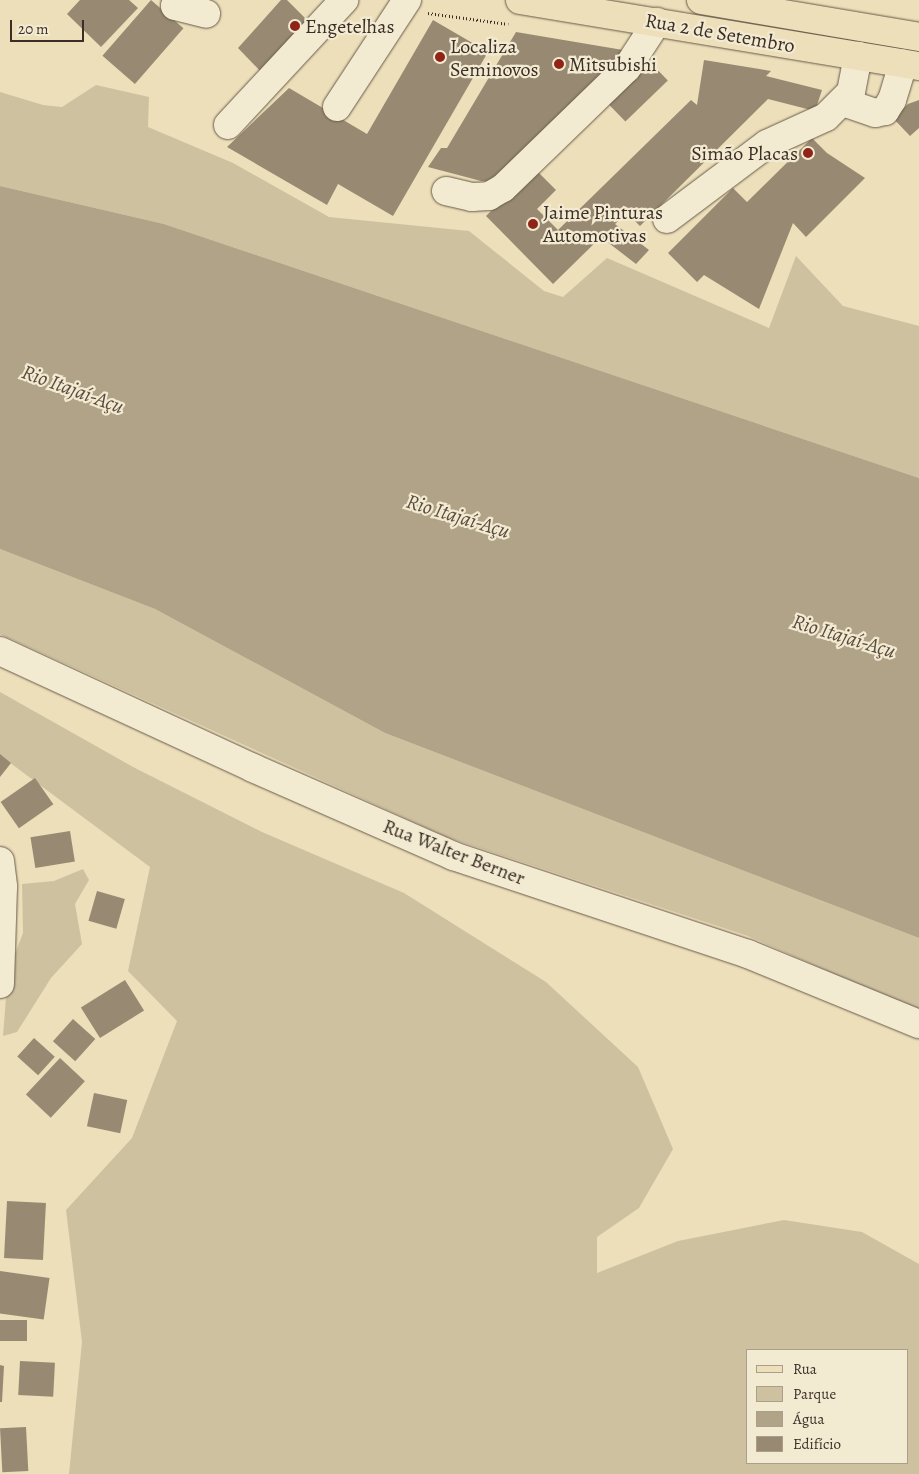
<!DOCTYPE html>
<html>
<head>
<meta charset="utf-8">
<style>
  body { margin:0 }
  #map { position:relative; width:919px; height:1474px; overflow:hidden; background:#ecdfb9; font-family:Alegreya,serif }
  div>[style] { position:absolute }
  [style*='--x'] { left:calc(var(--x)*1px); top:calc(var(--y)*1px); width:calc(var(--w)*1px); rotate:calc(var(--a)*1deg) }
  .green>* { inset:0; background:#cec1a0 }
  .water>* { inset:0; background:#b0a387 }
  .building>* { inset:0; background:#988a72; transform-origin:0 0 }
  .path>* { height:3px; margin-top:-1.5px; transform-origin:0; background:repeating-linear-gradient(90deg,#3c2e26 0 1px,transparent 0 3.5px) }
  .roads { filter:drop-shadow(0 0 1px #685a4b) drop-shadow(0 0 1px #685a4b) }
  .minor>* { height:28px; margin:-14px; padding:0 14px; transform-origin:14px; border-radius:14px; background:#f3ead2 }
  .major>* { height:28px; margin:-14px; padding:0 14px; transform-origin:14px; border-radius:14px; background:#ecdfb9 }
  .dots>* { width:14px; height:14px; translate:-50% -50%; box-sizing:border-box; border:2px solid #f3ead2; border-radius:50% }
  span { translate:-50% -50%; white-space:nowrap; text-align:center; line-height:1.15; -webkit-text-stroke:4.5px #f3ead2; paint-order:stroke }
  .poi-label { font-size:20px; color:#3c2e26 }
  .left { translate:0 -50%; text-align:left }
  .right { translate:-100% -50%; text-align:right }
  .street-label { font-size:20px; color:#3c2e26 }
  .water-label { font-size:21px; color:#594b3e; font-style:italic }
  .legend { position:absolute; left:746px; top:1349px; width:162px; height:115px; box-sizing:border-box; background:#f3ead2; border:1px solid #aa9f8d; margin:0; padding:6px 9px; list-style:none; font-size:15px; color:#3c2e26 }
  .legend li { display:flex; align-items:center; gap:10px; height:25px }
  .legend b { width:25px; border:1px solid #aa9f8d }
  .scale { position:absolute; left:10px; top:20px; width:74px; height:22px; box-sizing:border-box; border:2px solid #3c2e26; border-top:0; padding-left:6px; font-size:15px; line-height:18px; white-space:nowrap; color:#3c2e26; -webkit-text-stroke:4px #f3ead2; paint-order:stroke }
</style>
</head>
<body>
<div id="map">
  <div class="green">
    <div style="clip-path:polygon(96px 85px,149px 97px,148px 127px,233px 163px,329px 217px,469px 231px,544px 291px,563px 297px,607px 258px,769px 328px,796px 256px,843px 306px,919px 326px,919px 478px,164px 224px,0 186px,0 92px,43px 105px,62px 107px)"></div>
    <div style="clip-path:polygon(0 549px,155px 609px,385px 733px,919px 938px,919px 1011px,748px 936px,449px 838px,0 634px)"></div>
    <div style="clip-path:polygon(evenodd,0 692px,135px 768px,262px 832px,404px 893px,546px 982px,638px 1067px,673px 1149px,639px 1208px,597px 1237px,597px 1273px,678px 1241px,784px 1220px,862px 1232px,919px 1264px,919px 1474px,69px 1474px,82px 1342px,66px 1210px,132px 1138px,177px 1021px,128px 971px,150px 867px,9px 762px,0 758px,0 692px,748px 1350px,908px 1350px,908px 1463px,748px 1463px,748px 1350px)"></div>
    <div style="clip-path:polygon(83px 869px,89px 880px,75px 904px,82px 944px,51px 978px,17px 1032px,3px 1036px,8px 972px,23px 933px,22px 884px,54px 881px)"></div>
  </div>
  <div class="water">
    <div style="clip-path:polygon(0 186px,164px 224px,919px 478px,919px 938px,385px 733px,155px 609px,0 549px)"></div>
  </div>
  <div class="building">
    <div style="clip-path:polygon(80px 0,129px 0,138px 8px,101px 47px,67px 14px)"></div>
    <div style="left:151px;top:0;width:43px;height:74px;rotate:41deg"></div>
    <div style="clip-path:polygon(281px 0,287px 0,314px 27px,265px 76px,238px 48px)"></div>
    <div style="clip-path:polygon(433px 20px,488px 52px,393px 216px,338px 184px,327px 205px,227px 147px,289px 88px,367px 134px)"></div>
    <div style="clip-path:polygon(516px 32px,635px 52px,503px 182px,481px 181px,428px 167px,441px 148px,447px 148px)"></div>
    <div style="left:647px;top:59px;width:30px;height:59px;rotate:46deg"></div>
    <div style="clip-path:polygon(704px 60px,771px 71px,766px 76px,822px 90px,815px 111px,768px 99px,640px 226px,627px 213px,615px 224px,649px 250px,636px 264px,601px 237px,553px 284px,486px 216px,534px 168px,556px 190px,537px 209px,558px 230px,691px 100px,697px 105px)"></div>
    <div style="clip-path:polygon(919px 100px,919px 128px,910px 136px,893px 118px,908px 104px)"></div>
    <div style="clip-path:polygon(812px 138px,827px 153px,865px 178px,806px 237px,793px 223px,759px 309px,704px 275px,697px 282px,668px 253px,733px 188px,747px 202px)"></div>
    <div style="clip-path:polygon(0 754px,11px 763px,0 777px)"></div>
    <div style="left:35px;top:778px;width:32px;height:42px;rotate:55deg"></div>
    <div style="left:70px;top:831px;width:31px;height:40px;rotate:81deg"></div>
    <div style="left:97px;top:891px;width:29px;height:31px;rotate:16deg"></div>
    <div style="left:125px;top:980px;width:36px;height:52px;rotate:58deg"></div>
    <div style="left:73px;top:1019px;width:30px;height:30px;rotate:42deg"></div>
    <div style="left:34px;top:1038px;width:28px;height:25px;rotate:42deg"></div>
    <div style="left:60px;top:1058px;width:34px;height:50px;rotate:43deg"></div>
    <div style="left:94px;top:1093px;width:34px;height:34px;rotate:12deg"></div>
    <div style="left:7px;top:1201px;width:39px;height:57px;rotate:3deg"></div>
    <div style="left:0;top:1271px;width:50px;height:42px;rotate:8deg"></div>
    <div style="left:0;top:1320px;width:27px;height:21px"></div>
    <div style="left:20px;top:1361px;width:35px;height:34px;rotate:3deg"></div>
    <div style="clip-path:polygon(0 1365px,4px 1366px,2px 1402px,0 1402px)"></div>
    <div style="left:26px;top:1427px;width:44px;height:26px;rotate:87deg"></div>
  </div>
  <div class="path">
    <div style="--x:428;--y:13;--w:81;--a:7.8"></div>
  </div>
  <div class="roads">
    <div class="minor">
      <div style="--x:177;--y:0;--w:6;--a:108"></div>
      <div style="--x:175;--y:6;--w:32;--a:14"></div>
      <div style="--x:843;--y:102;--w:34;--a:19"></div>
      <div style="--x:875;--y:113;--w:10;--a:-11"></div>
      <div style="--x:885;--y:111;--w:13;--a:-58"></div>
      <div style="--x:892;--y:100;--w:38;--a:-73"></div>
      <div style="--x:337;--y:107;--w:128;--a:-56.8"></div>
      <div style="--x:228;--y:125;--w:171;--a:-47.1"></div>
      <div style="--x:446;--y:191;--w:27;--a:13"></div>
      <div style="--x:472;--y:197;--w:17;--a:-3"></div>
      <div style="--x:489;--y:196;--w:16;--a:-30"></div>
      <div style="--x:503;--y:188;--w:173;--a:-44.1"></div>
      <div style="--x:627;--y:68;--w:55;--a:-56.9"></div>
      <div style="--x:667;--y:219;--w:125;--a:-36.9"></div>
      <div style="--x:767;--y:144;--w:65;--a:-24.6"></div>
      <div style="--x:826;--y:117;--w:35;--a:-45"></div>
      <div style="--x:851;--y:92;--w:37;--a:-79"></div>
      <div style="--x:0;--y:651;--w:279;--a:24.8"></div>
      <div style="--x:253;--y:768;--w:219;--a:23.7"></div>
      <div style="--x:453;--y:856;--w:311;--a:18.4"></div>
      <div style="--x:748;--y:954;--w:185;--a:22.3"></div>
      <div style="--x:0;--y:861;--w:26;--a:83"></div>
      <div style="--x:3;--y:887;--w:97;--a:91.8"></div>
    </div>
    <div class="major">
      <div style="--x:520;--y:0;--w:404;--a:9.4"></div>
      <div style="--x:701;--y:0;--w:221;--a:9.6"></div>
    </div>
  </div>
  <div class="dots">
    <div style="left:295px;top:26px;background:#8f2418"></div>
    <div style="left:440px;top:57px;background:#8f2418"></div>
    <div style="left:559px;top:64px;background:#8f2418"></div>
    <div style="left:808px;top:153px;background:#8f2418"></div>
    <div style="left:533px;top:224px;background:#8f2418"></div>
  </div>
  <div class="poi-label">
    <span class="left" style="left:305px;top:26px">Engetelhas</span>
    <span class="left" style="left:450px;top:58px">Localiza<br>Seminovos</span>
    <span class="left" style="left:569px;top:64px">Mitsubishi</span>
    <span class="right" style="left:798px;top:153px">Simão Placas</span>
    <span class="left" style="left:543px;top:224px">Jaime Pinturas<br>Automotivas</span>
  </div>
  <div class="street-label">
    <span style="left:720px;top:33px;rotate:10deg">Rua 2 de Setembro</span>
    <span style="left:454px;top:852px;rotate:21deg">Rua Walter Berner</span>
  </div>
  <div class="water-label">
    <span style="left:73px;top:389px;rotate:20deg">Rio Itajaí-Açu</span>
    <span style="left:458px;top:516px;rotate:17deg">Rio Itajaí-Açu</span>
    <span style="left:844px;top:636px;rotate:17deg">Rio Itajaí-Açu</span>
  </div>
  <ul class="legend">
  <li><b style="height:6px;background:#ecdfb9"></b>Rua</li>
  <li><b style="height:14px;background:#cec1a0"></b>Parque</li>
  <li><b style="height:14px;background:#b0a387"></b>Água</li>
  <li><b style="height:14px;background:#988a72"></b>Edifício</li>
  </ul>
  <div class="scale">20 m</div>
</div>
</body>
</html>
